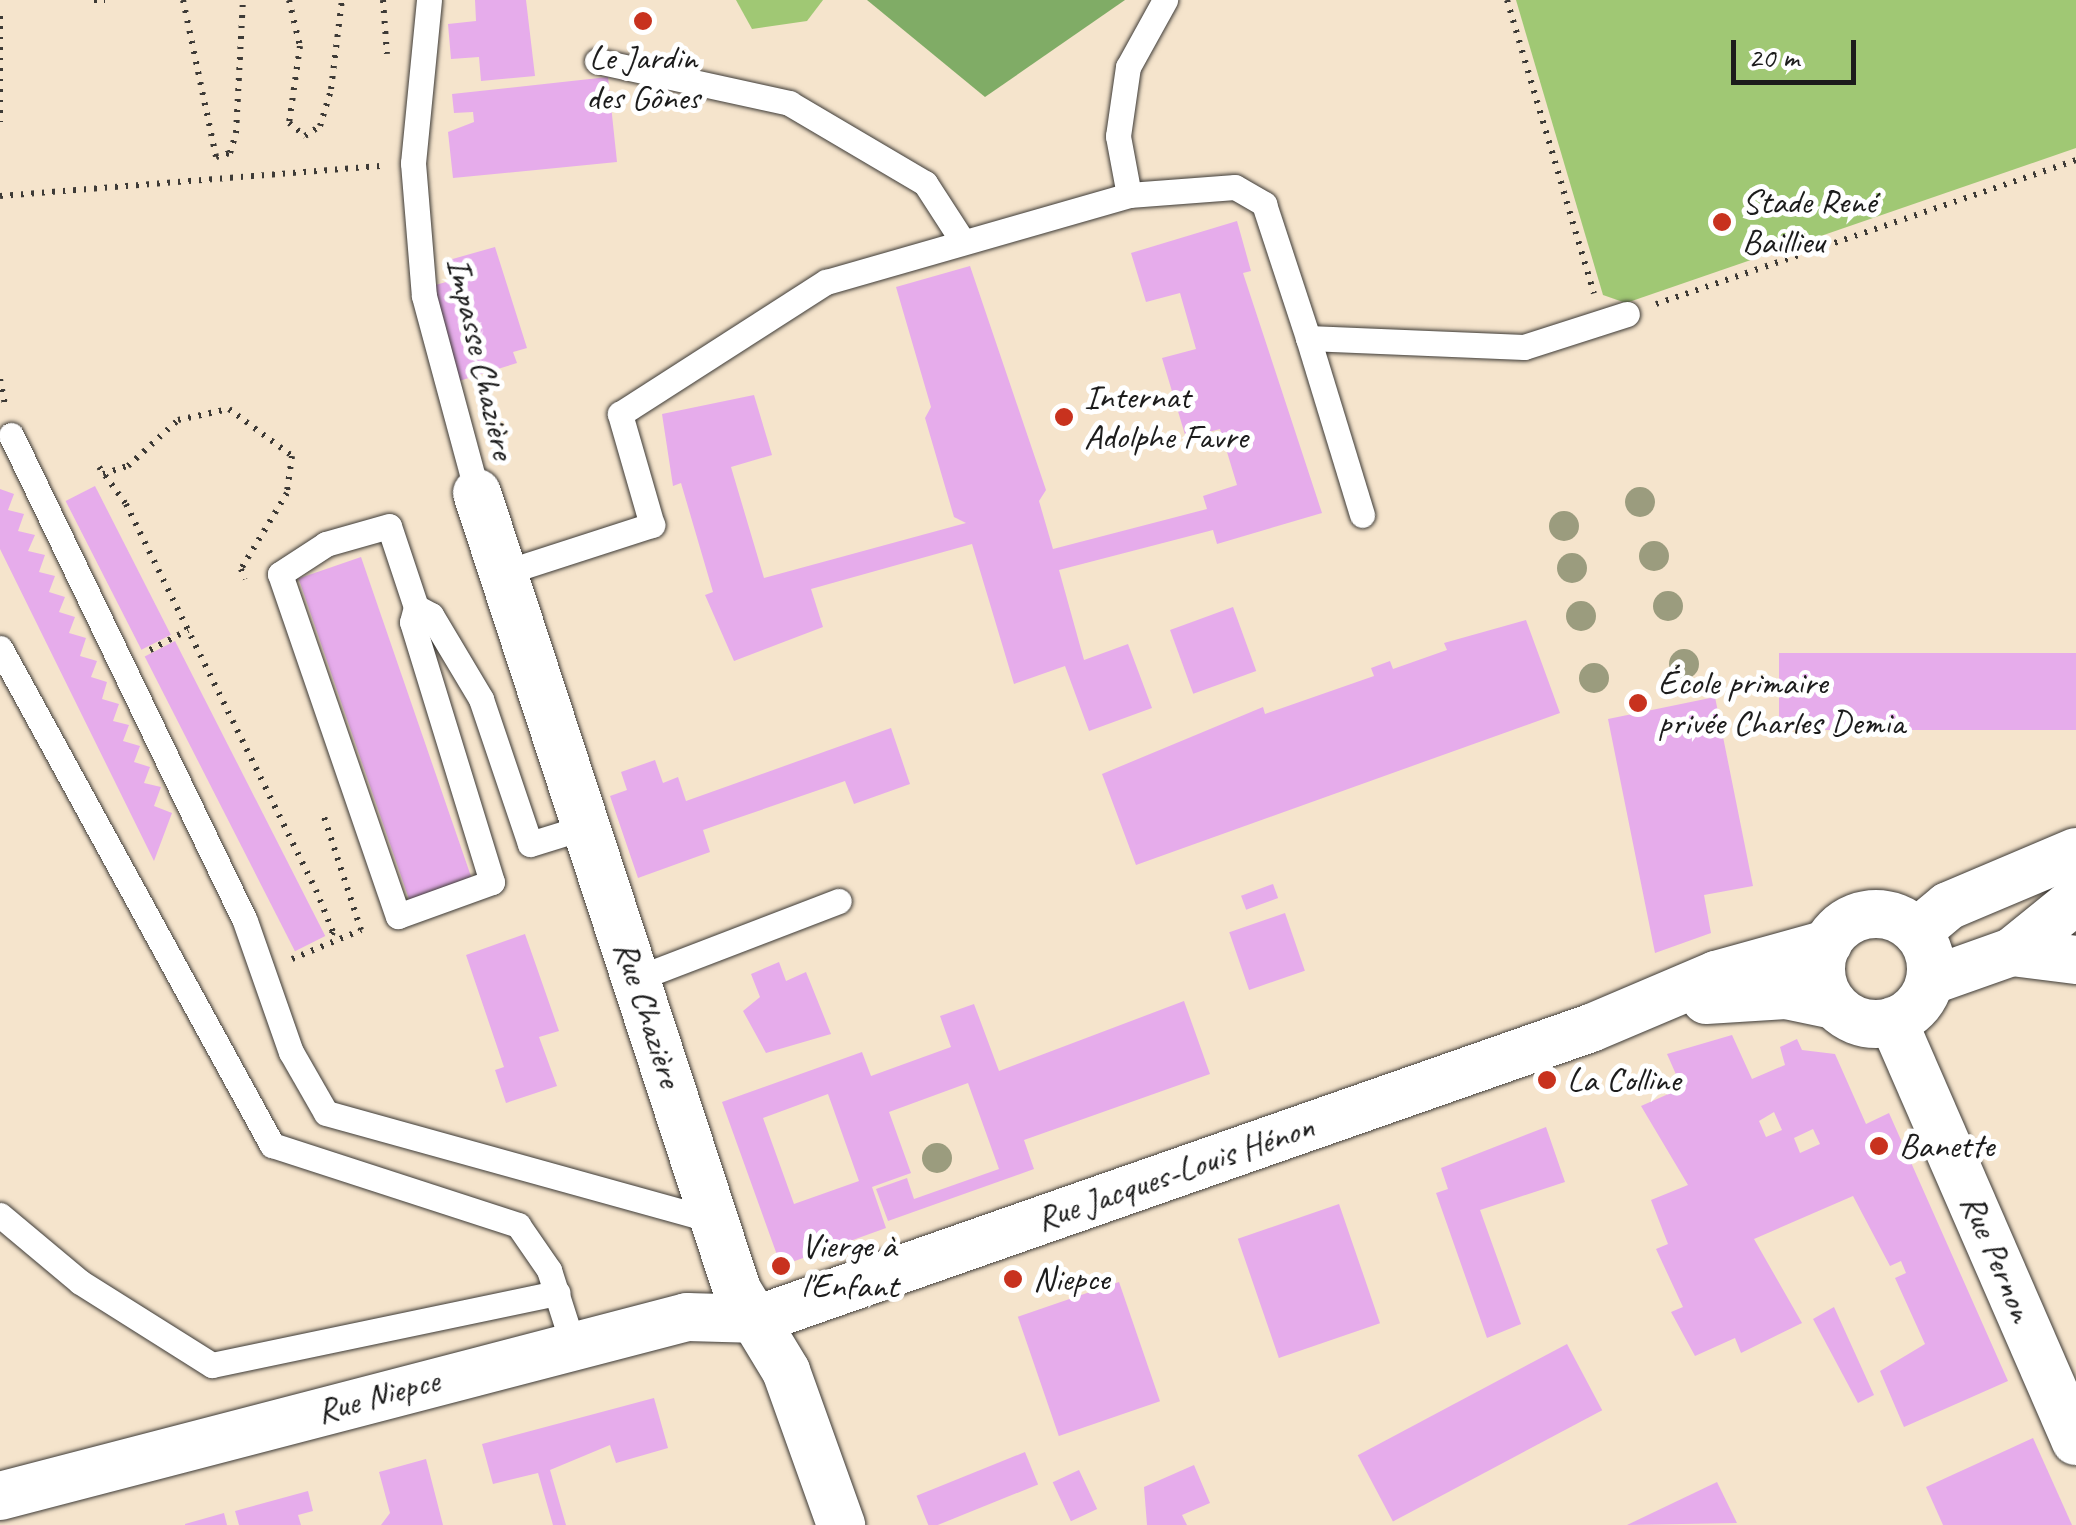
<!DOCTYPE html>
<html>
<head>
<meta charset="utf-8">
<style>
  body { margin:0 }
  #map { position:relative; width:2076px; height:1525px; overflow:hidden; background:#f5e4cc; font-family:Caveat,sans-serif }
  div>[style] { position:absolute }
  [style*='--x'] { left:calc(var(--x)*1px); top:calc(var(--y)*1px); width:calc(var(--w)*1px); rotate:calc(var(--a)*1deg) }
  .green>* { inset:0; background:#a0c874 }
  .forest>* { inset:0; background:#80ac66 }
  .building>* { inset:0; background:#e6aceb; transform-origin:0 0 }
  .path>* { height:6px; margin-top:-3px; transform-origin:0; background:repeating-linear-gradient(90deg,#3d3a36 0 2.5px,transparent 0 10.5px) }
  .roads { filter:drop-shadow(0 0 2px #3d3a36) drop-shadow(0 0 2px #3d3a36) }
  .service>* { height:25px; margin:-12.5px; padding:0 12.5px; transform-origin:12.5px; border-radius:12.5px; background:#fff }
  .minor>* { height:48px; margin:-24px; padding:0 24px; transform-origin:24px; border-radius:24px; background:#fff }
  .minor>.ring { margin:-24px; padding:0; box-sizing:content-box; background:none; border:48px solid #fff; border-radius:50% }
  .trees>* { width:30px; height:30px; margin:-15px; border-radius:50%; background:#9b9c7e }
  .dots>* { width:28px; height:28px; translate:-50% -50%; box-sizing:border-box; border:5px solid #fff; border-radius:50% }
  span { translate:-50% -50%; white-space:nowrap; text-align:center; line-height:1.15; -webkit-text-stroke:10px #fff; paint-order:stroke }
  .poi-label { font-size:35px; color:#1c1c1c }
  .left { translate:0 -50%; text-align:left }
  .street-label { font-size:35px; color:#1c1c1c }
  .scale { position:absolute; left:1731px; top:40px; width:125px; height:45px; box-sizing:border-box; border:5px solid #1c1c1c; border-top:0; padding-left:12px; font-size:30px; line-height:35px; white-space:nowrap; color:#1c1c1c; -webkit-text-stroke:8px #fff; paint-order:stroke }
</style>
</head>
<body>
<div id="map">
  <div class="green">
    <div style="clip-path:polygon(736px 0,823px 0,807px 21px,752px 29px)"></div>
    <div style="clip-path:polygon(1516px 0,2076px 0,2076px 148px,1626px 303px,1603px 295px)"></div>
  </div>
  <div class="forest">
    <div style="clip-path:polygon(867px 0,1125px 0,985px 97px)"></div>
  </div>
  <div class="building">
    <div style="clip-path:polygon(475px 0,526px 0,535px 76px,481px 81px,479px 57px,451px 59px,448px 24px,476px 21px)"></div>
    <div style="clip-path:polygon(608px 77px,617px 162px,453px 178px,448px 132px,474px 122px,473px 112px,454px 113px,452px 94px)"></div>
    <div style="clip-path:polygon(1237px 221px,1251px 271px,1243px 273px,1322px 513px,1217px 544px,1213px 530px,1059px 570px,1084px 660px,1128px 644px,1152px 708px,1089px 731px,1065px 666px,1014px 684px,972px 544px,811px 589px,823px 627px,734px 661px,705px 595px,713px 592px,681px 483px,673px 486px,662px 414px,754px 395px,772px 455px,731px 467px,764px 578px,966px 523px,954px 517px,925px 418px,931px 407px,896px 287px,970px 266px,1046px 490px,1039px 501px,1053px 549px,1207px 509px,1203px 496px,1237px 485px,1220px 429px,1186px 438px,1162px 358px,1196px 349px,1180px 293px,1146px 302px,1131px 253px)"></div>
    <div style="clip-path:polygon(495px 247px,527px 348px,513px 352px,517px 363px,459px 381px,432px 286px,453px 280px,449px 260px)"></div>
    <div style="left:95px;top:486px;width:167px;height:33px;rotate:63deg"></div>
    <div style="clip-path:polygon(0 489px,14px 494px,8px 510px,24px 514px,18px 531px,35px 535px,28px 551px,45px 555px,39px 572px,55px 576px,49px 592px,65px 597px,59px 612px,75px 617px,69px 633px,86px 638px,80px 656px,97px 661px,91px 677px,107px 682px,102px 699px,119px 704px,113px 721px,129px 725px,123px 741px,140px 746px,134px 762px,150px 767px,144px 783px,161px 787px,154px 806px,172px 813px,154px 861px,0 549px)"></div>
    <div style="left:361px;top:557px;width:343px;height:66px;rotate:71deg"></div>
    <div style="left:1233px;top:607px;width:68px;height:67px;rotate:70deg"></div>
    <div style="clip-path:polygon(1526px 620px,1560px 713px,1136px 865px,1102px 774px,1263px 707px,1265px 714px,1374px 676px,1371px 668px,1390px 661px,1393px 669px,1447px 650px,1444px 643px)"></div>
    <div style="left:175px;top:641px;width:331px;height:34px;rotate:63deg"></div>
    <div style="left:2076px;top:653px;width:77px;height:297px;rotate:90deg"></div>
    <div style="clip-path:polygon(1715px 697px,1753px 886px,1704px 895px,1711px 933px,1655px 953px,1608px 719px)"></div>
    <div style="clip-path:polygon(891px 728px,910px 784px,854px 804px,845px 781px,723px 823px,703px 830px,710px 852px,638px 878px,610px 796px,627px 790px,621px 772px,655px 760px,663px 783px,678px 777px,686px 801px)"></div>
    <div style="left:1273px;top:884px;width:15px;height:34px;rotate:70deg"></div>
    <div style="left:1285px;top:913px;width:61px;height:59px;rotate:71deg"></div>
    <div style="clip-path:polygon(525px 934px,559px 1031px,539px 1037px,557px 1086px,506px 1103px,495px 1070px,504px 1067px,466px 955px)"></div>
    <div style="clip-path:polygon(779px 962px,786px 981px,806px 972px,831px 1034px,766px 1053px,743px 1011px,760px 997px,751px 974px)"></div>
    <div style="clip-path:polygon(evenodd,1184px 1001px,1210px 1074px,1024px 1140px,1034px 1169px,888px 1221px,876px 1189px,907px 1178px,914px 1199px,999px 1169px,968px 1083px,889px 1112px,911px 1173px,872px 1187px,886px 1228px,781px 1266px,722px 1102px,862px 1052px,871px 1076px,951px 1047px,940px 1016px,974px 1004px,999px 1071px,1184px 1001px,828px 1094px,859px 1181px,794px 1204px,763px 1118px,828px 1094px)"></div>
    <div style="clip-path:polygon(evenodd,1732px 1035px,1752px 1079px,1785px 1065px,1780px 1047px,1797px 1039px,1802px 1050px,1835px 1054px,1866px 1124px,1889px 1113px,2008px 1381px,1904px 1427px,1880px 1371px,1925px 1344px,1895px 1278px,1906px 1273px,1901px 1261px,1890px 1266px,1853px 1196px,1754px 1239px,1802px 1323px,1741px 1353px,1735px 1338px,1695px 1356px,1671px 1312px,1683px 1307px,1656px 1249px,1668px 1244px,1651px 1200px,1688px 1185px,1641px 1106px,1682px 1088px,1667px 1054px,1732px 1035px,1774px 1112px,1782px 1130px,1766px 1137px,1759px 1121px,1774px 1112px,1732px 1035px,1813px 1129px,1820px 1144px,1800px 1153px,1794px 1138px,1813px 1129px)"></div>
    <div style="clip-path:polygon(1546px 1127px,1565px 1182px,1480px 1210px,1521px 1324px,1487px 1338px,1436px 1193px,1448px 1189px,1441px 1168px)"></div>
    <div style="left:1339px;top:1204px;width:126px;height:107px;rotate:71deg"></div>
    <div style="left:1119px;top:1282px;width:126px;height:107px;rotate:71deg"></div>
    <div style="clip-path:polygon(1834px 1307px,1874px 1395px,1858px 1403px,1813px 1319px)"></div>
    <div style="left:1567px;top:1344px;width:75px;height:237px;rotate:62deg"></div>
    <div style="clip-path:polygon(654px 1398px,668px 1448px,616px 1463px,610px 1445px,550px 1470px,566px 1525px,553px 1525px,538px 1473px,493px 1484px,482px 1444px)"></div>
    <div style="clip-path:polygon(2033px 1438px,2072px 1525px,1943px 1525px,1926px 1487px)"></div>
    <div style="left:1025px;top:1452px;width:35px;height:117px;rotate:68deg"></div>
    <div style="clip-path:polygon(426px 1459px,443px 1525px,381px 1525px,390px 1513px,379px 1472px)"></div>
    <div style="clip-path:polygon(1194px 1465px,1210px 1503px,1182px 1515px,1187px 1525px,1147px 1525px,1144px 1487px)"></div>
    <div style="left:1079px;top:1470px;width:43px;height:29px;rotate:65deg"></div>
    <div style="clip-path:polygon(1717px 1482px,1737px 1523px,1627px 1525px)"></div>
    <div style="clip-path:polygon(308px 1491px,313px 1511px,298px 1515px,301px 1525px,239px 1525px,235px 1511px)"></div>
    <div style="clip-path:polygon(224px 1513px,227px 1525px,185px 1525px,185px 1524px)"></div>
  </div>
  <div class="path">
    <div style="--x:94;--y:0;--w:11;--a:0"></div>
    <div style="--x:183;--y:0;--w:160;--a:78.1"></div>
    <div style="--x:216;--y:157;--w:15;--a:-16"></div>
    <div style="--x:230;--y:153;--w:21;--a:-73"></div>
    <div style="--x:236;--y:133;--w:133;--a:-87"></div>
    <div style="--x:289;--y:0;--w:47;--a:76.6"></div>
    <div style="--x:300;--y:46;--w:78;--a:98.1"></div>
    <div style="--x:289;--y:123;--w:21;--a:39"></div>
    <div style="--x:305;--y:136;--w:18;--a:-34"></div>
    <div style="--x:320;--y:126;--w:39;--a:-73"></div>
    <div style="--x:331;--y:89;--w:90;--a:-83"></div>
    <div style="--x:383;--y:0;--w:54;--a:85.8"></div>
    <div style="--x:1507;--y:0;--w:306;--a:73.5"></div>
    <div style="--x:0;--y:16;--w:106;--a:90"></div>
    <div style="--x:0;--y:196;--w:381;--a:-4.5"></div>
    <div style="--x:1656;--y:304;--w:444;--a:-18.9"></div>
    <div style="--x:0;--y:379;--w:26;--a:79"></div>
    <div style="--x:99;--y:467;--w:46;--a:53.9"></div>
    <div style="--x:126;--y:504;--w:430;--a:63.8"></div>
    <div style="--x:316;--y:890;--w:45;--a:68"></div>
    <div style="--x:333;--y:932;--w:10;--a:119"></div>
    <div style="--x:103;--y:474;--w:26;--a:-18"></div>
    <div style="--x:128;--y:466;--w:68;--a:-42.6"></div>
    <div style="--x:178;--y:420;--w:52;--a:-12.2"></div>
    <div style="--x:229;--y:409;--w:79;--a:36.7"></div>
    <div style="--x:292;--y:456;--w:37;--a:98"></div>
    <div style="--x:287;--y:493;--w:89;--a:121.2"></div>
    <div style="--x:241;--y:569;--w:11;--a:68"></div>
    <div style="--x:150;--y:650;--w:43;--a:-27.8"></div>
    <div style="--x:292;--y:959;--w:75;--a:-22.8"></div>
    <div style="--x:361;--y:930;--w:122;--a:-108.1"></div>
  </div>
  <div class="roads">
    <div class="service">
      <div style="--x:429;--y:0;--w:164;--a:95.6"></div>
      <div style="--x:413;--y:163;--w:133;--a:85.3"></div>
      <div style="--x:424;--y:296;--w:204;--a:74.9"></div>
      <div style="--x:597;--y:61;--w:197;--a:12.3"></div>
      <div style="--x:789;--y:103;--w:158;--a:30.5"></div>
      <div style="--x:925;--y:183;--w:64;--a:57.1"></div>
      <div style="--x:1129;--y:195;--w:60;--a:-100.6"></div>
      <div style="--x:1118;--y:136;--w:70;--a:-81.8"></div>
      <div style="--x:1128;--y:67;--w:77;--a:-61.1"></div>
      <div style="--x:1308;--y:338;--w:185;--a:73"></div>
      <div style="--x:11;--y:435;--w:539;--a:64.29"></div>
      <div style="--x:245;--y:921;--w:139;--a:70.7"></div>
      <div style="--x:291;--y:1052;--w:70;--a:60.2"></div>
      <div style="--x:326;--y:1113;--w:402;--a:15.5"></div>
      <div style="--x:503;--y:573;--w:157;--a:-17.9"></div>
      <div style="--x:652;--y:525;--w:116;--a:-106.1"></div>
      <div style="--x:620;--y:414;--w:245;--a:-32.7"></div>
      <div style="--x:826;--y:282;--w:315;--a:-16"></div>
      <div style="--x:1129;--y:195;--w:106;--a:-4.3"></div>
      <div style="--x:1235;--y:187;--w:34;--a:30"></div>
      <div style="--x:1264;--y:204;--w:141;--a:71.8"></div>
      <div style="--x:1308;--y:338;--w:216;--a:2.4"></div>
      <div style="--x:1524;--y:347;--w:108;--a:-17.8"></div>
      <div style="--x:416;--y:607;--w:85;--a:-108.4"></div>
      <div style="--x:389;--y:526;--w:66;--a:164.1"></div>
      <div style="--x:326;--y:544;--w:55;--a:146.9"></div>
      <div style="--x:280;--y:574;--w:362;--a:71"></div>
      <div style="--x:398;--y:916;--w:100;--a:-19.9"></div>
      <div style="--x:492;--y:882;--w:272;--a:-107.1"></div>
      <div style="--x:412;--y:622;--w:16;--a:-75"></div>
      <div style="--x:416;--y:607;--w:17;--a:28"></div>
      <div style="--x:431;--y:615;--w:98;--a:59.2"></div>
      <div style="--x:481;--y:699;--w:153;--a:71.3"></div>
      <div style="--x:530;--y:844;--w:61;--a:-17.2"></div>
      <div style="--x:0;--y:648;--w:567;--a:61.31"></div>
      <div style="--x:272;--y:1145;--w:259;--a:18"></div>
      <div style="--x:518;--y:1225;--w:55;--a:55.4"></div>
      <div style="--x:549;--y:1270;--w:79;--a:72.3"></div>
      <div style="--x:638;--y:978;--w:215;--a:-21"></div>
      <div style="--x:0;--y:1215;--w:104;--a:39.9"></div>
      <div style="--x:80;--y:1282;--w:156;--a:32.2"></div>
      <div style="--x:212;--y:1365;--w:353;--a:-11.8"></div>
    </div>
    <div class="minor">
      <div style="--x:477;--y:493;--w:838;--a:71.93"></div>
      <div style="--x:737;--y:1290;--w:95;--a:58.8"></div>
      <div style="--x:786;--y:1371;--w:164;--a:70.3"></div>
      <div class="ring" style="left:1821px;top:914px;width:62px;height:62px"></div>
      <div style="--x:1917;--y:932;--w:40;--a:-40"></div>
      <div style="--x:1948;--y:906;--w:139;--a:-22.9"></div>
      <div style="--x:2012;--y:952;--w:64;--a:7.1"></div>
      <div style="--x:1930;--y:981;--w:87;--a:-19.5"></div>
      <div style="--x:2012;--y:952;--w:82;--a:-39.1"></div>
      <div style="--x:1706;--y:1000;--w:80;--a:-3.6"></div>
      <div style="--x:1786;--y:995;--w:49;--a:11.8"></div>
      <div style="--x:1893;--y:1021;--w:458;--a:66.5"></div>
      <div style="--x:0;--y:1496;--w:710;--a:-14.6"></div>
      <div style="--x:687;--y:1317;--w:72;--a:1.6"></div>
      <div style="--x:759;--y:1319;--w:881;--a:-19.28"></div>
      <div style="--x:1591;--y:1028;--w:136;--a:-23"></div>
      <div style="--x:1716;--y:975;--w:116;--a:-15.5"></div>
    </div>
  </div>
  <div class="trees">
    <div style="left:1640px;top:502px"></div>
    <div style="left:1564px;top:526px"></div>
    <div style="left:1654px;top:556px"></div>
    <div style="left:1572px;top:568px"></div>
    <div style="left:1668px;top:606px"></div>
    <div style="left:1581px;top:616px"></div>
    <div style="left:1684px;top:664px"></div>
    <div style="left:1594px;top:678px"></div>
    <div style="left:937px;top:1158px"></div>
  </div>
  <div class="dots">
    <div style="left:643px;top:21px;background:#c8321e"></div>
    <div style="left:1722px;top:222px;background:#c8321e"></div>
    <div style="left:1064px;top:417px;background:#c8321e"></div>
    <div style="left:1638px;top:703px;background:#c8321e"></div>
    <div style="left:1547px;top:1080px;background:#c8321e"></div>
    <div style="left:1879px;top:1146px;background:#c8321e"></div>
    <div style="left:781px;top:1266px;background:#c8321e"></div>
    <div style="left:1013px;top:1279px;background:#c8321e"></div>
  </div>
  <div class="poi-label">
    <span style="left:643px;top:78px">Le Jardin<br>des Gônes</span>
    <span class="left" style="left:1742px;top:222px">Stade René<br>Baillieu</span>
    <span class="left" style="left:1084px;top:417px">Internat<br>Adolphe Favre</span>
    <span class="left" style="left:1658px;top:703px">École primaire<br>privée Charles Demia</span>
    <span class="left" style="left:1567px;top:1080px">La Colline</span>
    <span class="left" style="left:1899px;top:1146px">Banette</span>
    <span class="left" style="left:801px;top:1266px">Vierge à<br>l'Enfant</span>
    <span class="left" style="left:1033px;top:1279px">Niepce</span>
  </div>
  <div class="street-label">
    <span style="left:481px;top:358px;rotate:77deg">Impasse Chazière</span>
    <span style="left:648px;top:1014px;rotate:72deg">Rue Chazière</span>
    <span style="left:1175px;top:1173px;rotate:-19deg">Rue Jacques-Louis Hénon</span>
    <span style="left:1997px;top:1258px;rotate:67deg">Rue Pernon</span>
    <span style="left:378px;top:1396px;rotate:-15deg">Rue Niepce</span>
  </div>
  <div class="scale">20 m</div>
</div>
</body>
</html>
